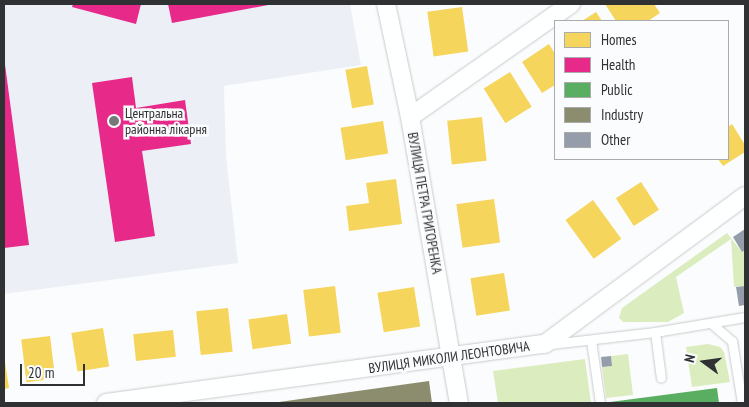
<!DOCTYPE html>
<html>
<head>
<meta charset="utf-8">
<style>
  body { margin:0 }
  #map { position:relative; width:749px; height:407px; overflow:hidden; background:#fbfcfd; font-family:"PT Sans Narrow",sans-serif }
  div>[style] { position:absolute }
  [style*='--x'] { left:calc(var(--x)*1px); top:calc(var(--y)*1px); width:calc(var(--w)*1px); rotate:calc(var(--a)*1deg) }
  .built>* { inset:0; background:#ecf0f6 }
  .green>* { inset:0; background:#dbedbf }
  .homes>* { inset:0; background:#f6d55c; transform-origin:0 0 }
  .health>* { inset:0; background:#e7298a }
  .public>* { inset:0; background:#5aae61 }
  .industry>* { inset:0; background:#8c8c6e }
  .building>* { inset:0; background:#959caa; transform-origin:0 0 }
  .roads { filter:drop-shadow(0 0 1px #cacacd) drop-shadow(0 0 1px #cacacd) }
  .service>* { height:9px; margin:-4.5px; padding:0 4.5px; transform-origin:4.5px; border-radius:4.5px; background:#feffff }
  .minor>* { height:18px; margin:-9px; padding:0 9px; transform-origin:9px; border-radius:9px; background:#feffff }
  .dots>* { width:14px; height:14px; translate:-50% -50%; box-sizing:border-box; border:2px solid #fafcfe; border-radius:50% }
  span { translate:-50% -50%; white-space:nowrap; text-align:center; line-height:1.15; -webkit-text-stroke:5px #fafcfe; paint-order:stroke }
  .poi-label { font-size:14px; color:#2f3133 }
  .left { translate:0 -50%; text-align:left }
  .street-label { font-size:14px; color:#2f3133 }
  .frame { position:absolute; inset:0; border:5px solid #2f3133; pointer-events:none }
  .legend { position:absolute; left:554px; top:20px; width:175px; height:140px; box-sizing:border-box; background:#fafcfe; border:1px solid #a9abad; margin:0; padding:6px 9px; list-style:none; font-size:15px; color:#2f3133 }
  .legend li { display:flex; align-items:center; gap:10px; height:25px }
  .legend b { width:25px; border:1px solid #a9abad }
  .north { position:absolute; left:679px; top:337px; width:50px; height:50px; -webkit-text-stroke:4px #fafcfe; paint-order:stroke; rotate:284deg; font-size:14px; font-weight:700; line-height:20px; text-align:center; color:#2f3133 }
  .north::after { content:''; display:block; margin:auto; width:18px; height:22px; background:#2f3133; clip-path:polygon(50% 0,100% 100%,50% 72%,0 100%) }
  .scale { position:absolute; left:20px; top:364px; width:65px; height:22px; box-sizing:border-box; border:2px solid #2f3133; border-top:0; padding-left:6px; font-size:15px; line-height:18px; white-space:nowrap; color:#2f3133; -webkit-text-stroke:4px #fafcfe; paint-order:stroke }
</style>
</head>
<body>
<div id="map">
  <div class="built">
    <div style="clip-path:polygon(4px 4px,350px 4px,361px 65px,224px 86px,226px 156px,238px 263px,4px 294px)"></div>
  </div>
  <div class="green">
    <div style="clip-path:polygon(727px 233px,742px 252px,745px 250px,745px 286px,734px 287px,731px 239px,676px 277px,684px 313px,668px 322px,623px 322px,619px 318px,622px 308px)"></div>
    <div style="clip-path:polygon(708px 344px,720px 347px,724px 352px,730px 382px,692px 387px,686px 347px)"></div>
    <div style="clip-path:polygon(628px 354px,633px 395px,606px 398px,602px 367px,612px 366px,611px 356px)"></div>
    <div style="clip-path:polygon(585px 359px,591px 403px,498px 403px,493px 371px)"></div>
  </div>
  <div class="homes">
    <div style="clip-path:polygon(605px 4px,654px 4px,660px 13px,648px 21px,616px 21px)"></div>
    <div style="left:462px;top:7px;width:45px;height:35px;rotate:82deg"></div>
    <div style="clip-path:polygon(596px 12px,602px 21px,582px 21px)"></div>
    <div style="clip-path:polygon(549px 44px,555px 54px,555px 85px,542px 93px,522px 62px)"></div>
    <div style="left:367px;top:66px;width:39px;height:22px;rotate:80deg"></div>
    <div style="left:510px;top:72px;width:41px;height:31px;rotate:58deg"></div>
    <div style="left:482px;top:117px;width:44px;height:35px;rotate:84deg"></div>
    <div style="left:383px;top:121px;width:33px;height:43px;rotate:81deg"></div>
    <div style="clip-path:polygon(732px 124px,745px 145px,745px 152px,723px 166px,718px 159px,728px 159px,728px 127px)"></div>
    <div style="clip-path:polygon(396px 179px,402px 224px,349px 231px,346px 206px,369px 203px,366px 183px)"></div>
    <div style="left:641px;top:182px;width:33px;height:30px;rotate:57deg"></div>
    <div style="left:494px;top:199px;width:44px;height:38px;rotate:82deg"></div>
    <div style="left:593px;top:200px;width:48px;height:34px;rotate:54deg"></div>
    <div style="left:504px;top:273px;width:38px;height:34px;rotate:81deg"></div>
    <div style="left:335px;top:286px;width:47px;height:32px;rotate:83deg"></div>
    <div style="left:414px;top:287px;width:40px;height:37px;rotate:81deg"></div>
    <div style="left:228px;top:308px;width:44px;height:32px;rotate:84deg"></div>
    <div style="left:287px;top:314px;width:30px;height:39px;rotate:82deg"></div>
    <div style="left:103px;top:328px;width:39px;height:32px;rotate:81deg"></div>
    <div style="left:173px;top:330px;width:27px;height:40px;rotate:84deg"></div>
    <div style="left:50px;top:336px;width:43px;height:29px;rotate:83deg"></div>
    <div style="clip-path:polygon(4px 356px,9px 388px,4px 389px)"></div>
  </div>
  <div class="health">
    <div style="clip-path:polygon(73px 4px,141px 4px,136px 24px,72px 7px)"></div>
    <div style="clip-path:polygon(168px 4px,268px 4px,268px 5px,172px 23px)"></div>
    <div style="clip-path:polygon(4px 57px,29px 245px,4px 248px)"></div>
    <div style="clip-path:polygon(132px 77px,136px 108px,185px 100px,191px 144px,142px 151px,155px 236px,115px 242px,92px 83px)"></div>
  </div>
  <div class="public">
    <div style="clip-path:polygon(717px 388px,719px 403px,610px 403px,610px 402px)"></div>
  </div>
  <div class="industry">
    <div style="clip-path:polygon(429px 381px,432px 403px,279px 403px,279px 402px)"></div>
  </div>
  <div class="building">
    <div style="clip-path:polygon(745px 229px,745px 250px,742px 252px,733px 237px)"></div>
    <div style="clip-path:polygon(745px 286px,745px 305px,739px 306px,736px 287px)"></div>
    <div style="left:611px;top:356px;width:10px;height:10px;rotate:84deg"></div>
  </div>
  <div class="roads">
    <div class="service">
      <div style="--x:711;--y:323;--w:28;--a:41"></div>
      <div style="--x:732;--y:341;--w:63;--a:80.8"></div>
      <div style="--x:655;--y:332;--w:46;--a:82.6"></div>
      <div style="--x:591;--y:340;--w:64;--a:81.9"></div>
      <div style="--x:551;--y:344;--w:105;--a:-6.6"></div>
      <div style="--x:655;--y:332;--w:91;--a:-9.5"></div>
    </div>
    <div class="minor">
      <div style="--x:386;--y:4;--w:116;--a:78"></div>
      <div style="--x:410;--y:117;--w:290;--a:80.3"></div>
      <div style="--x:410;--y:117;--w:197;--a:-35.1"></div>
      <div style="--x:106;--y:403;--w:443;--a:-7.7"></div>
      <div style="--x:545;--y:344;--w:249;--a:-36.5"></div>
    </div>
  </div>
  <div class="dots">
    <div style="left:114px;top:121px;background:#76787a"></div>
  </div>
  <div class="poi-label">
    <span class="left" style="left:125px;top:121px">Центральна<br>районна лікарня</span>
  </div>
  <div class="street-label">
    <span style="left:425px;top:203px;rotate:80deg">ВУЛИЦЯ ПЕТРА ГРИГОРЕНКА</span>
    <span style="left:449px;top:357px;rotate:-8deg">ВУЛИЦЯ МИКОЛИ ЛЕОНТОВИЧА</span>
  </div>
  <div class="frame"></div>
  <ul class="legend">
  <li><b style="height:14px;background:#f6d55c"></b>Homes</li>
  <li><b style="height:14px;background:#e7298a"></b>Health</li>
  <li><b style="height:14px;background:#5aae61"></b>Public</li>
  <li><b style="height:14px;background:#8c8c6e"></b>Industry</li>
  <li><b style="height:14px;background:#959caa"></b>Other</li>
  </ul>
  <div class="north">N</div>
  <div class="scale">20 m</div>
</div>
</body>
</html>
